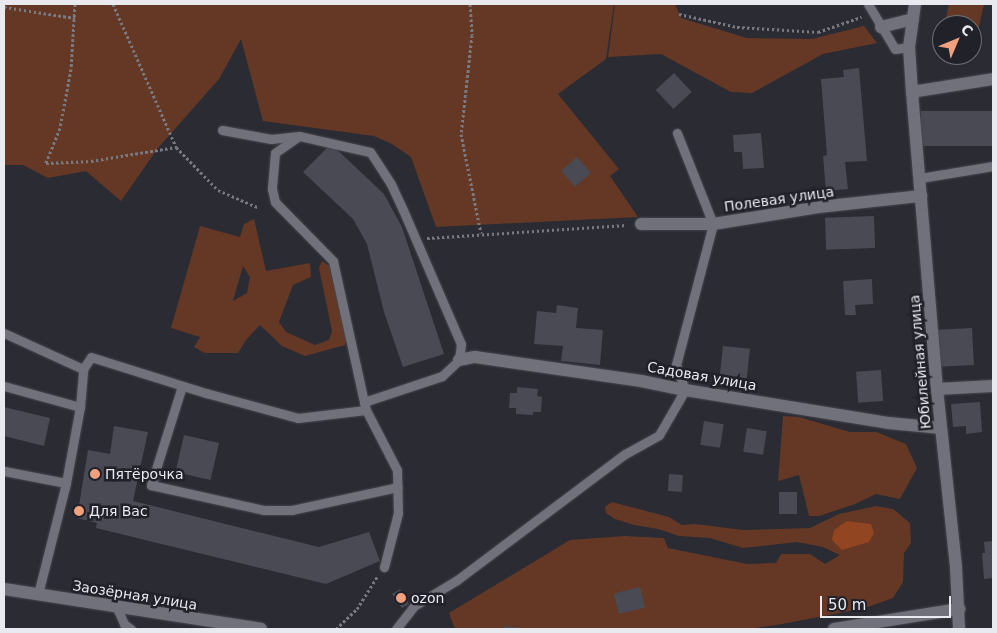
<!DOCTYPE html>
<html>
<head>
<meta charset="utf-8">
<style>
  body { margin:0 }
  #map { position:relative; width:997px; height:633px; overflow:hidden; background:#2a2b33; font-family:"DejaVu Sans",sans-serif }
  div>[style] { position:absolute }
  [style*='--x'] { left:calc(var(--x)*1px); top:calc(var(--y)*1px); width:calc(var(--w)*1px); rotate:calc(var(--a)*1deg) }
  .green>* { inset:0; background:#653825 }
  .water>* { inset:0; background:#914521 }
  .building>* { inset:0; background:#494a53; transform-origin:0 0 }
  .path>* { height:3px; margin-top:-1.5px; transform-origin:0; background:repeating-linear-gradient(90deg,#787981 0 2.5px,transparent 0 5px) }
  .roads { filter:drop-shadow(0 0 1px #46474e) drop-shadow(0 0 1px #46474e) }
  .service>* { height:9px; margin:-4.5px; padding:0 4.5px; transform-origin:4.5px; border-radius:4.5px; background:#70717a }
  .minor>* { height:12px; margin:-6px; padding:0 6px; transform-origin:6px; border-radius:6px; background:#70717a }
  .dots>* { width:14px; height:14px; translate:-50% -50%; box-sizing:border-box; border:2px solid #202129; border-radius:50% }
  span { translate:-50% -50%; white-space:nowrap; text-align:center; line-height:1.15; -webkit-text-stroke:5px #202129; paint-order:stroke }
  .street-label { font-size:14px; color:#e9eaf0 }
  .poi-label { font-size:14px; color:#e9eaf0 }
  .left { translate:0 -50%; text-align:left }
  .frame { position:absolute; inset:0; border:5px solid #e9eaf0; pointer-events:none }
  .north { position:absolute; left:932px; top:15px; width:50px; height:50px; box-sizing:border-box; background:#202129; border:1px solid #707179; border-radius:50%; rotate:45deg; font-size:14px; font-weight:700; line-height:20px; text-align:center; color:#e9eaf0 }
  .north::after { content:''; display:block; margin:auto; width:18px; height:22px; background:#f2a17e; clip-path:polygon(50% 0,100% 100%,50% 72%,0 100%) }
  .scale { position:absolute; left:820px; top:596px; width:131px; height:22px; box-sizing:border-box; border:2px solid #e9eaf0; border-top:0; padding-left:6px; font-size:15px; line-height:18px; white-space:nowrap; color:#e9eaf0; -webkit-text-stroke:4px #202129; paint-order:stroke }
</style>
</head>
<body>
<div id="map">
  <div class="green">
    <div style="clip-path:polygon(4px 4px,614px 4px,606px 59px,558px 94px,619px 169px,610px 176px,638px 217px,436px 227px,411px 157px,392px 144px,374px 136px,263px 121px,241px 39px,219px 79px,158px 148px,121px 201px,86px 171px,48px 178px,23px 165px,4px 165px)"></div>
    <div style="clip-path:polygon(615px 4px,675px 4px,681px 18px,747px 38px,812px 39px,864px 26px,877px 43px,823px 54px,752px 93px,731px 92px,661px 54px,608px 57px)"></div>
    <div style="clip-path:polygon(949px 4px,984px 4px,978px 31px,972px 29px,972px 25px,945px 23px)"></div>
    <div style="clip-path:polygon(evenodd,254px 219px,266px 271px,310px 263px,311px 277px,293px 285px,279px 322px,286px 332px,315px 345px,329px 340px,332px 331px,319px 268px,322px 261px,329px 266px,347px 338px,345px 345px,305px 356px,282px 346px,260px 325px,246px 340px,238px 353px,205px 353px,194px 347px,200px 337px,171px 328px,200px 226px,240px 237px,244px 224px,254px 219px,243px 266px,250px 277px,247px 293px,233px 301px,243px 266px)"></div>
    <div style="clip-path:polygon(783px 416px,799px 417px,850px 432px,876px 432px,906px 444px,917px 468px,900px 499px,876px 494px,855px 504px,819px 516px,809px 516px,799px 475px,778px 481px)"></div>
    <div style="clip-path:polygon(612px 502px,669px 517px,682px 525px,695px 524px,744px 530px,810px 528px,839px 514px,876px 506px,893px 509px,910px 523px,911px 543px,904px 553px,903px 582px,893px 598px,865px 608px,777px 625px,748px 629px,460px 629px,454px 627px,449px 613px,570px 540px,624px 536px,664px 538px,668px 548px,747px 564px,776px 563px,781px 554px,810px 554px,825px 564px,840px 555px,823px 547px,797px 542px,743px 548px,710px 538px,679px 536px,658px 529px,634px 525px,615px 519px,606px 513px,605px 507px)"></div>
  </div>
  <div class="water">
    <div style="clip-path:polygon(847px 521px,871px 524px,874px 533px,869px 542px,842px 550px,832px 540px,834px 530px)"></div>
  </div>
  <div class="building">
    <div style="clip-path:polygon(859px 68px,867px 161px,845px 162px,848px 189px,826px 191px,823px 156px,827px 155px,821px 79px,844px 77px,843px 70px)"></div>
    <div style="left:674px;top:73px;width:26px;height:25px;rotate:47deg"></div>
    <div style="left:993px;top:111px;width:35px;height:72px;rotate:90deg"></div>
    <div style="clip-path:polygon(761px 133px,764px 168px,743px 169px,742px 152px,734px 152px,733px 135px)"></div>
    <div style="clip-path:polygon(331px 144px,384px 194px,402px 227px,444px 354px,403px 367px,384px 312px,367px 244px,353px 219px,303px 172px)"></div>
    <div style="left:577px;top:157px;width:21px;height:21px;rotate:49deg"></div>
    <div style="left:874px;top:216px;width:32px;height:49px;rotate:88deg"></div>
    <div style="clip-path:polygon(872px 279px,873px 304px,855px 305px,856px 315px,845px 315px,843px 281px)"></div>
    <div style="clip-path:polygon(557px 305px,578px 308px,576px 328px,603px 330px,600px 365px,561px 361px,563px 346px,534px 344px,537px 311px,556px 313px)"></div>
    <div style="left:972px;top:328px;width:37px;height:35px;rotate:87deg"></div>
    <div style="left:723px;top:346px;width:27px;height:32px;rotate:6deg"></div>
    <div style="left:881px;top:370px;width:31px;height:25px;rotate:86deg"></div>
    <div style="clip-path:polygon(517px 387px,538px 389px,537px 396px,542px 397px,541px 412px,533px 412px,533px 415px,516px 414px,516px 408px,509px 408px,510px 393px,517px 393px)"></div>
    <div style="clip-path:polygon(980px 402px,982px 432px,966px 434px,966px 426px,953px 427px,951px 404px)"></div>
    <div style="clip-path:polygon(4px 407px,50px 418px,44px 446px,4px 436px)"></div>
    <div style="left:704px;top:421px;width:20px;height:24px;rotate:9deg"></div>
    <div style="clip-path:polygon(114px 426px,148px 432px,133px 501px,319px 547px,369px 532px,380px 561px,326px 584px,96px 528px,97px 523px,77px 518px,88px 450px,110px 454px)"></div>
    <div style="left:747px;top:428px;width:20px;height:24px;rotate:9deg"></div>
    <div style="left:184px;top:435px;width:36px;height:38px;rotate:13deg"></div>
    <div style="left:669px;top:474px;width:14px;height:17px;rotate:4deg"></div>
    <div style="left:779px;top:492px;width:18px;height:22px"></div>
    <div style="clip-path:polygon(993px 541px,993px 578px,984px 579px,982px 553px,985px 553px,984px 542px)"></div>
    <div style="left:640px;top:587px;width:21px;height:27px;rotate:76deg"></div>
    <div style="clip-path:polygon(400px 589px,409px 604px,402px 608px,392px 594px)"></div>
    <div style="clip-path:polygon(504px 626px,524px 628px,524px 629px,504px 629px)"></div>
  </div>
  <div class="path">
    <div style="--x:75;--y:4;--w:65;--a:93.5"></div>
    <div style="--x:71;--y:69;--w:60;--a:100.6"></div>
    <div style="--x:60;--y:128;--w:38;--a:112"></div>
    <div style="--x:46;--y:163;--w:45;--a:-2.5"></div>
    <div style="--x:91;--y:161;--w:86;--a:-9.4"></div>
    <div style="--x:113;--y:4;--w:156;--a:66.2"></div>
    <div style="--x:176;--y:147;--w:60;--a:45.7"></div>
    <div style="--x:218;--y:190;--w:43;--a:23.6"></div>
    <div style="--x:470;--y:4;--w:31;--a:86"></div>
    <div style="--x:472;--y:35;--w:100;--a:96.3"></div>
    <div style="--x:461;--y:134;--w:101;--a:78.6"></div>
    <div style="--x:4;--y:7;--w:72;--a:8.8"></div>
    <div style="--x:679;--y:14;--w:59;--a:12.6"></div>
    <div style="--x:737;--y:27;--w:81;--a:3.5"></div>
    <div style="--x:818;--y:32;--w:46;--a:-19.2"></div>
    <div style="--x:427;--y:238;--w:200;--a:-3.7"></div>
    <div style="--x:336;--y:629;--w:29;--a:-44"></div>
    <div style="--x:357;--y:609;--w:39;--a:-58"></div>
  </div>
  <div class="roads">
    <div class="service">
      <div style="--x:868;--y:4;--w:52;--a:59"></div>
      <div style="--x:895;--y:49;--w:14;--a:-8"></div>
      <div style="--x:222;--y:130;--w:50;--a:10.4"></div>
      <div style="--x:271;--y:139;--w:28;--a:-6"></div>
      <div style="--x:920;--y:178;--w:74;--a:-9.3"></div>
      <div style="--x:4;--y:333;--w:87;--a:24.5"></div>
      <div style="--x:4;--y:386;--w:79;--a:15.4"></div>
      <div style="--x:182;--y:386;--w:104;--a:107.4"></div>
      <div style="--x:151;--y:485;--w:116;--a:12.5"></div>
      <div style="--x:264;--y:510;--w:28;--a:0"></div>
      <div style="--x:292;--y:510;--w:108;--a:-12.2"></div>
      <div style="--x:364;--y:402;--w:82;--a:-18.4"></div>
      <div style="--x:442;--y:376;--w:23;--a:-43"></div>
      <div style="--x:459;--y:360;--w:16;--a:-83"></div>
      <div style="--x:461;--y:344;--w:146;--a:-113.4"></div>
      <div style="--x:403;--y:210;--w:29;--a:-115"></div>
      <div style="--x:391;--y:184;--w:38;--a:-123"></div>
      <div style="--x:370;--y:152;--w:73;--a:-167.3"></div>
      <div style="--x:299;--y:136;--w:29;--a:145"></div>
      <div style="--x:275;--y:153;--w:36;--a:95"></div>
      <div style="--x:272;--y:189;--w:13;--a:77"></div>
      <div style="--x:275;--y:202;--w:83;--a:45.5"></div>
      <div style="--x:333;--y:261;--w:144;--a:77.6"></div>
      <div style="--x:364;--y:402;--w:8;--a:76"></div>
      <div style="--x:4;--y:471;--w:63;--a:11"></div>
      <div style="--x:38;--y:594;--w:114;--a:-75.8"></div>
      <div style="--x:66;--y:483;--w:77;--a:-79.6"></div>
      <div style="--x:80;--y:407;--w:38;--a:-85"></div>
      <div style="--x:83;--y:369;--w:14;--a:-56"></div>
      <div style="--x:91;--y:357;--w:121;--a:17.4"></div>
      <div style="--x:206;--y:393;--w:95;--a:15.2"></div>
      <div style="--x:298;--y:418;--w:68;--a:-6.7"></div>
      <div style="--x:366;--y:410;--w:68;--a:62.7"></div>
      <div style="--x:397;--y:470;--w:43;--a:88.7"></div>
      <div style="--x:398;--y:513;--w:56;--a:104.5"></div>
      <div style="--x:117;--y:608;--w:17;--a:66"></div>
      <div style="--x:124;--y:624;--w:9;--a:36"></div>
      <div style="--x:396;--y:629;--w:29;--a:-52"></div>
      <div style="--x:414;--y:606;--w:50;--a:-31.2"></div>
      <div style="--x:457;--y:580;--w:210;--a:-36.9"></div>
      <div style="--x:625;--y:454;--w:39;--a:-29"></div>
      <div style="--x:659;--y:435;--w:52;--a:-60"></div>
      <div style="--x:685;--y:390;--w:27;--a:-110"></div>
      <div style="--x:676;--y:365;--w:146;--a:-75.3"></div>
      <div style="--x:713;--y:224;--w:98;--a:-111.6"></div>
    </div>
    <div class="minor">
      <div style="--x:915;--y:4;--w:43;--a:97.9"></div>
      <div style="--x:909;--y:47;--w:45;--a:86.2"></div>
      <div style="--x:912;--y:92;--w:298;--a:85.2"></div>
      <div style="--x:937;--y:389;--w:179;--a:83.9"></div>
      <div style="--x:956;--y:567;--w:62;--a:87.2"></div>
      <div style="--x:881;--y:27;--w:33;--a:-14"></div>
      <div style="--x:912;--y:92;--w:82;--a:-9.1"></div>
      <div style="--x:641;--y:224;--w:72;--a:0"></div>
      <div style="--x:713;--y:224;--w:107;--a:-9.1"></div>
      <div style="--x:819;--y:207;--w:103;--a:-6.2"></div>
      <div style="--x:459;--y:360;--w:16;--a:-11"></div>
      <div style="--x:475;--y:357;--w:168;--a:8.2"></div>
      <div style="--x:641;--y:381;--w:45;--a:11.6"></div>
      <div style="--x:685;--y:390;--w:207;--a:9.2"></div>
      <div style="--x:889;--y:423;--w:52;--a:5.5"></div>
      <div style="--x:937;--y:389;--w:56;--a:-3.1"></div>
      <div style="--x:4;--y:589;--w:260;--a:8.8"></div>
      <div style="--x:834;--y:629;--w:127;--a:-9.1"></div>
    </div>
  </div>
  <div class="dots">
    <div style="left:95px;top:474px;background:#f2a17e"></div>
    <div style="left:79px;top:511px;background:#f2a17e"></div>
    <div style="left:401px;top:598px;background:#f2a17e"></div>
  </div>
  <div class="street-label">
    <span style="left:779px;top:199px;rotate:-8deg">Полевая улица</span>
    <span style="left:920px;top:362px;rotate:-95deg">Юбилейная улица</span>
    <span style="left:702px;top:376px;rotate:10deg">Садовая улица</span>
    <span style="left:135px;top:595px;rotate:9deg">Заозёрная улица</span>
  </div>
  <div class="poi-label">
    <span class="left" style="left:105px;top:474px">Пятёрочка</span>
    <span class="left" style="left:89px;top:511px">Для Вас</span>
    <span class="left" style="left:411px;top:598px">ozon</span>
  </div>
  <div class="frame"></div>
  <div class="north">С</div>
  <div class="scale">50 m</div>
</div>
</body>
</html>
